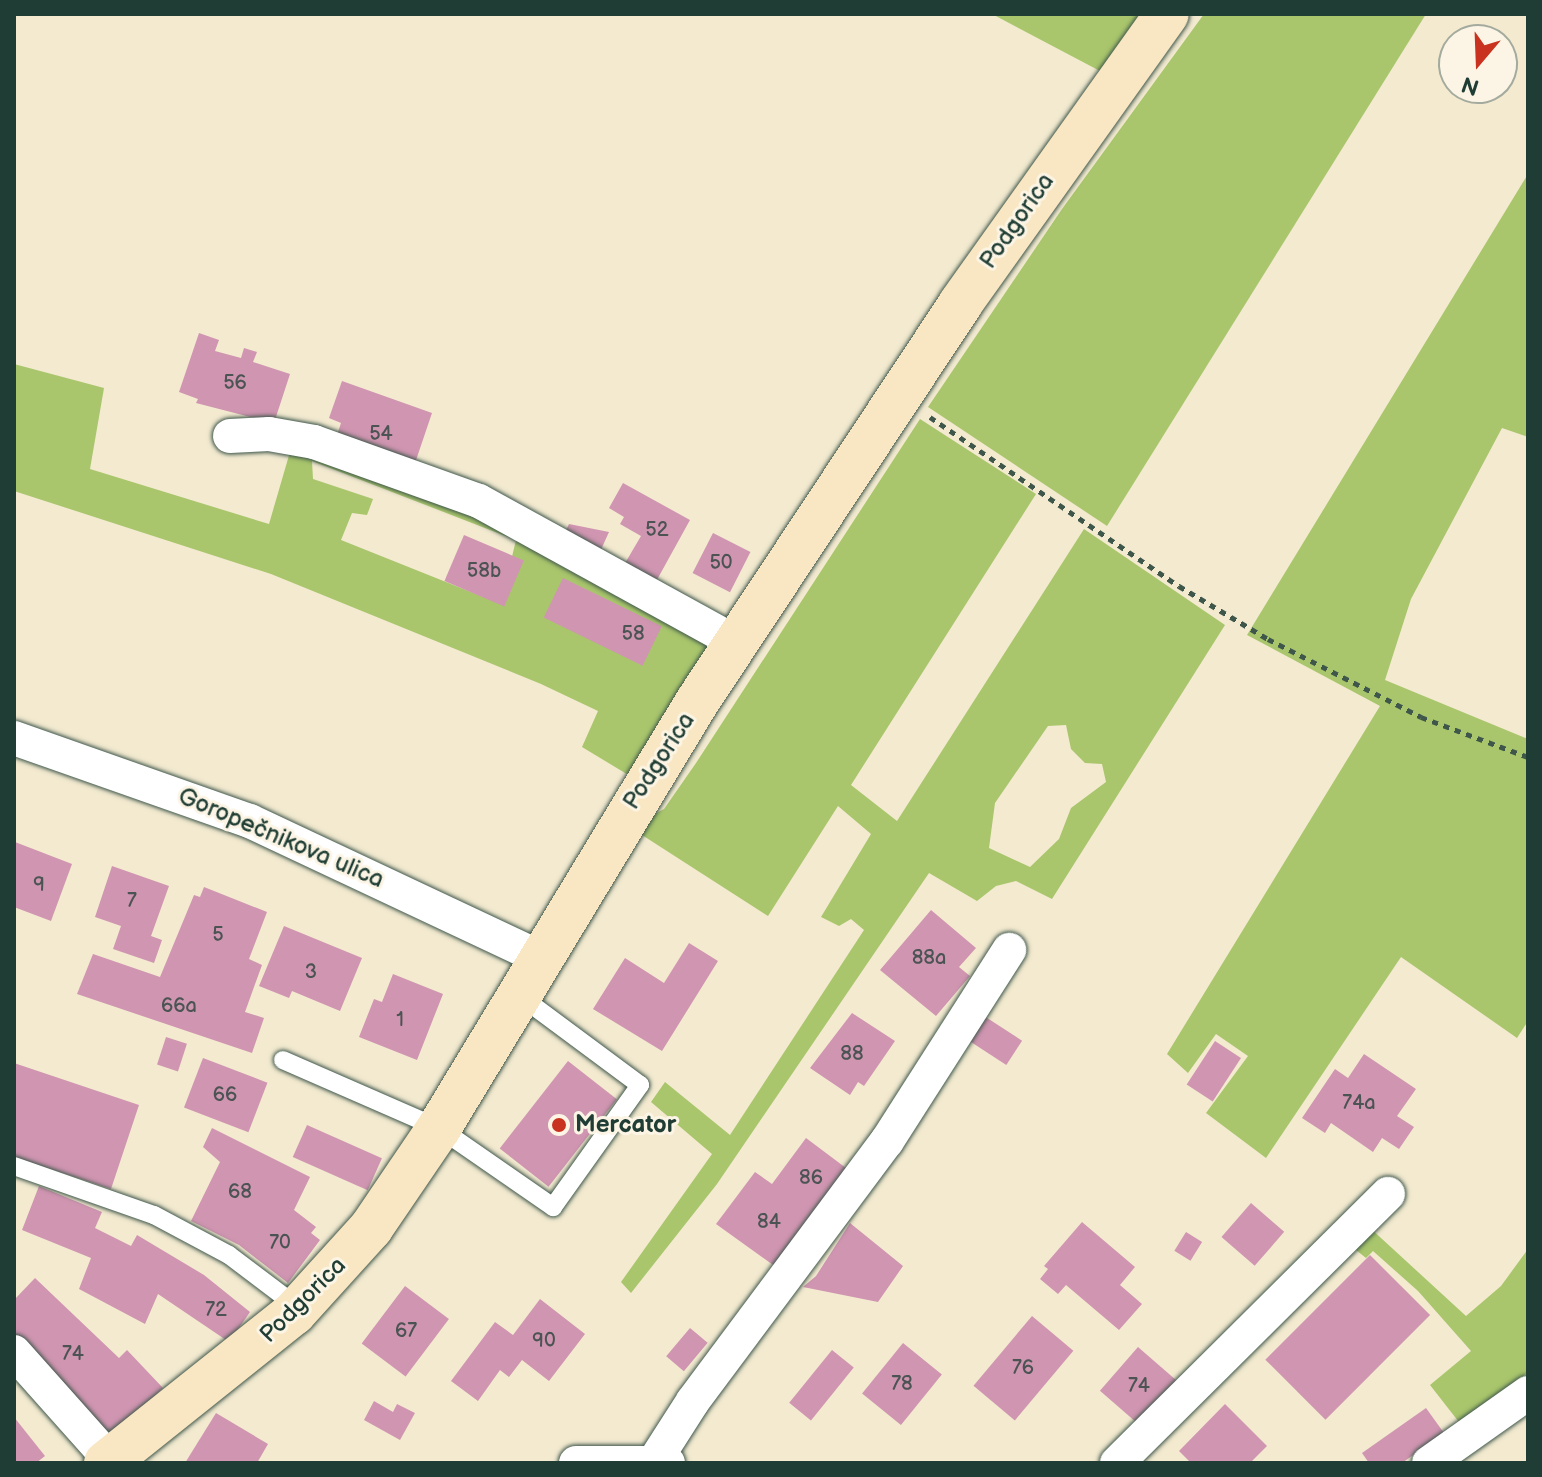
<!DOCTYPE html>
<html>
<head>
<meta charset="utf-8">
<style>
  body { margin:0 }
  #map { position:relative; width:1542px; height:1477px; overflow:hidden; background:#f3ead0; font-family:"Balsamiq Sans",sans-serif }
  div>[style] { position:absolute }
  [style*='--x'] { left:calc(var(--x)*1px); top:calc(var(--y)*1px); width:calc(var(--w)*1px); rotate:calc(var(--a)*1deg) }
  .green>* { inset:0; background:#a9c66c }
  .building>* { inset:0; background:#d095b1; transform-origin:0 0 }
  .path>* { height:5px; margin-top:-2.5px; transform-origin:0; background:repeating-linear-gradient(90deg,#3f574b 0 6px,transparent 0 12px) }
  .roads { filter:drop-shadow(0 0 2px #3f574b) drop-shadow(0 0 2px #3f574b) }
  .service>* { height:18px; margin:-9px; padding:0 9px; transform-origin:9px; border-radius:9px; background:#fff }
  .minor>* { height:34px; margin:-17px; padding:0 17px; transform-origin:17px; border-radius:17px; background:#fff }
  .secondary>* { height:44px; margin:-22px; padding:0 22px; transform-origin:22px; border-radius:22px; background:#f9e7c3 }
  .dots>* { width:22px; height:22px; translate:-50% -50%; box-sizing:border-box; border:4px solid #fcf5e5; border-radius:50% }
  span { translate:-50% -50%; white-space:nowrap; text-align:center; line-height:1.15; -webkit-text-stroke:6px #fcf5e5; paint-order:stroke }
  .number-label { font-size:20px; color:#4b5353 }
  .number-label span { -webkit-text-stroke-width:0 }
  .street-label { font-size:24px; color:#1f3d34 }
  .poi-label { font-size:24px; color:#1f3d34; font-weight:700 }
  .left { translate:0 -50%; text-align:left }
  .frame { position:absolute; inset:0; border:16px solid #1f3d34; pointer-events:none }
  .north { position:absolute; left:1438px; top:24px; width:80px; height:80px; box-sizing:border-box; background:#fcf5e5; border:2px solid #a4ab9e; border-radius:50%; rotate:199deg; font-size:22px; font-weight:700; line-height:32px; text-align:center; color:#1f3d34 }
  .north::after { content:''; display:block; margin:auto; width:28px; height:36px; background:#c8321e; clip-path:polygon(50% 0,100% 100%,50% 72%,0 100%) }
</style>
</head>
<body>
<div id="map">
  <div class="green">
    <div style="clip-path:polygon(992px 14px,1142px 14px,1100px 71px)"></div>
    <div style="clip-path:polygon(1204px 14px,1426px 14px,1107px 526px,928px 407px,1062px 209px)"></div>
    <div style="clip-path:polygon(1528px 174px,1528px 437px,1502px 428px,1411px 599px,1385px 680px,1528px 739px,1528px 1021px,1517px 1038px,1401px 957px,1266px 1158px,1206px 1113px,1248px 1056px,1216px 1034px,1188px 1073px,1167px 1054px,1380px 706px,1247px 635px)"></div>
    <div style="clip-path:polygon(evenodd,14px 364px,104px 388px,90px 469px,269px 524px,292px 445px,421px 484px,711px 647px,630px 776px,582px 747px,598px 711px,541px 684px,271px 574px,14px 491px,14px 364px,312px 461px,516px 540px,510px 565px,486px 598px,341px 540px,352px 513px,367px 515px,373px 499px,313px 479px,312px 461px)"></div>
    <div style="clip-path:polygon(evenodd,920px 419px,1036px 494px,851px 785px,897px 821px,1084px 529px,1225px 625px,1052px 899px,1016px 881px,996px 886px,977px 901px,929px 873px,717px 1184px,631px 1293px,621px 1282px,712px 1154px,651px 1102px,665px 1082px,730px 1135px,864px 930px,851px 919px,839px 926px,821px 917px,871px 834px,838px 806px,768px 916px,642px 835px,649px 817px,664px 809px,696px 763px,920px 419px,1066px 725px,1071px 749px,1085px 763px,1102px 764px,1106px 782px,1071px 808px,1059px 839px,1030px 867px,989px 848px,995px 803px,1048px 726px,1066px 725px)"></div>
    <div style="clip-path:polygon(1369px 1227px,1466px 1316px,1501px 1286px,1528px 1249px,1528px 1372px,1462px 1426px,1430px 1385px,1471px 1351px,1418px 1291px,1373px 1251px,1366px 1258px,1351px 1246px)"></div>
  </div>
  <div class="building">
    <div style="clip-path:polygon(199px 333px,219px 340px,215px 351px,241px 358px,244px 348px,257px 352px,253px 362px,290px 374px,274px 423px,196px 403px,198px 399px,179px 392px)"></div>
    <div style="clip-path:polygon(342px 381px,432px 413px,412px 472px,334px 444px,341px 423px,329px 418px)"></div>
    <div style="clip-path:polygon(623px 483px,690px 520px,653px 587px,621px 570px,641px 536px,620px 524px,624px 517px,609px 508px)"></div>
    <div style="clip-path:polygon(569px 524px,609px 532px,599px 554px,563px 536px)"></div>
    <div style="left:713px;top:533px;width:42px;height:45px;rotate:27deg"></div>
    <div style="left:464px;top:535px;width:65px;height:50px;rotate:23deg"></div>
    <div style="left:563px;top:578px;width:110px;height:44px;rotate:26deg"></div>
    <div style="clip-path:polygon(15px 842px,72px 864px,51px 921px,14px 907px)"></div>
    <div style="clip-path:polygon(112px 866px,169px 886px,151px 936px,162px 940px,154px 963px,113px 949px,121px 926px,95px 917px)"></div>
    <div style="clip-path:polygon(204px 887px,267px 912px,249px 959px,262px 965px,245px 1012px,264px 1018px,252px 1053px,77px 994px,93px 954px,160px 977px,194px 895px,200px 897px)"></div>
    <div style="clip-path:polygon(931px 910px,976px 948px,959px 967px,970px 976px,936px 1016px,880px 970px)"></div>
    <div style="clip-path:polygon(284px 926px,362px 958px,340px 1011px,292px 991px,289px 998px,259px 986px)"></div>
    <div style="clip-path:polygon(689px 943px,718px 961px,662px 1051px,593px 1009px,625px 958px,664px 983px)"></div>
    <div style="clip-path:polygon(393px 974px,443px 994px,417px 1060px,359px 1037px,374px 999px,382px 1002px)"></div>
    <div style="clip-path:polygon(852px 1013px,895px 1041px,864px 1086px,858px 1082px,850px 1095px,810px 1068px)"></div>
    <div style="left:981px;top:1014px;width:49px;height:29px;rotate:33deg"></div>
    <div style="left:166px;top:1037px;width:22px;height:29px;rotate:18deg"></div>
    <div style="left:1215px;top:1041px;width:31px;height:52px;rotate:33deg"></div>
    <div style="clip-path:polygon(1364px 1054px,1416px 1089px,1397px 1116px,1414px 1127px,1399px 1149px,1382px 1138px,1373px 1152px,1331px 1123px,1325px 1133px,1302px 1118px,1335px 1069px,1348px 1078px)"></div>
    <div style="left:203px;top:1058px;width:69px;height:53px;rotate:21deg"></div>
    <div style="left:568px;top:1061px;width:62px;height:111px;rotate:38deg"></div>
    <div style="clip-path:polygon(14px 1063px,139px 1105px,111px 1189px,14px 1157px)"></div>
    <div style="left:307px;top:1125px;width:82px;height:35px;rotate:24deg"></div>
    <div style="clip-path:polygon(212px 1128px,310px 1177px,294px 1210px,316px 1227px,311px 1233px,320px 1240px,288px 1283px,239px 1245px,191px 1221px,220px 1162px,203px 1147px)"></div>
    <div style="clip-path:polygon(806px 1138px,850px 1171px,783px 1272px,716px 1224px,755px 1172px,772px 1184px)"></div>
    <div style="clip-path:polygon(39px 1186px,102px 1212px,95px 1228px,131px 1246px,137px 1235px,204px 1275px,250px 1312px,229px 1342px,158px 1294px,145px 1324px,79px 1289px,91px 1258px,22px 1230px)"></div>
    <div style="left:1251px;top:1203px;width:44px;height:45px;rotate:41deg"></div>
    <div style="clip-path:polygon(1082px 1222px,1135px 1267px,1120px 1285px,1142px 1304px,1119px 1330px,1066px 1285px,1058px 1294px,1040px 1279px,1048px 1269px,1044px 1266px)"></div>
    <div style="clip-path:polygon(850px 1223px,903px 1266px,878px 1302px,803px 1287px,816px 1276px)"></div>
    <div style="left:1186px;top:1232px;width:19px;height:22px;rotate:32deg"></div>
    <div style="left:1370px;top:1255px;width:85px;height:148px;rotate:45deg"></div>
    <div style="clip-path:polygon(35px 1278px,119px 1358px,127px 1350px,163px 1388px,112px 1437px,14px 1336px,14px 1300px)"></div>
    <div style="left:405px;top:1286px;width:55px;height:72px;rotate:37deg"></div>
    <div style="clip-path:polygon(540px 1299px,585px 1334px,549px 1381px,522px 1360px,509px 1377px,500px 1370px,478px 1401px,451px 1381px,495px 1322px,513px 1335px)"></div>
    <div style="left:1032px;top:1316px;width:54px;height:91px;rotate:40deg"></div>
    <div style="left:690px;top:1328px;width:23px;height:37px;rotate:40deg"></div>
    <div style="left:903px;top:1343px;width:50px;height:65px;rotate:39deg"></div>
    <div style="left:1138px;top:1347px;width:53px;height:58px;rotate:41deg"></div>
    <div style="left:832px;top:1350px;width:28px;height:68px;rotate:39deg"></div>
    <div style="clip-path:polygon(374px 1401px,393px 1412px,397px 1404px,415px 1413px,400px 1440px,364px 1420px)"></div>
    <div style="clip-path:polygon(1225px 1404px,1267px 1446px,1250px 1463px,1191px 1463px,1179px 1451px)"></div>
    <div style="clip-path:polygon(1426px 1408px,1444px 1433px,1402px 1463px,1369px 1463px,1362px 1453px)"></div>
    <div style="clip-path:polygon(216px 1413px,268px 1444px,257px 1463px,185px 1463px)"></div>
    <div style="clip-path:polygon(14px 1417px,45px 1456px,36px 1463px,14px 1463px)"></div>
  </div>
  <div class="path">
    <div style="--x:930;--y:417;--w:301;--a:34.2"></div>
    <div style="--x:1179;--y:586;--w:104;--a:30.8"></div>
    <div style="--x:1268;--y:639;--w:172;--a:27"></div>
    <div style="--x:1421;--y:717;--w:114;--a:20.5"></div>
  </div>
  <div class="roads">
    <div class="service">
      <div style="--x:283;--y:1060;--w:170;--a:23.6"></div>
      <div style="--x:439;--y:1128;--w:139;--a:34.7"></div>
      <div style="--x:553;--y:1207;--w:150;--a:-54.5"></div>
      <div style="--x:640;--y:1085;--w:151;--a:-143.4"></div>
      <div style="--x:14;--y:1166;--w:148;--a:19.3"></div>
      <div style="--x:154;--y:1215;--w:85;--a:28.1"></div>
      <div style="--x:229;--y:1255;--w:88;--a:37.1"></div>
    </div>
    <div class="minor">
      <div style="--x:230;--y:436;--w:39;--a:-3"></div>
      <div style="--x:269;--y:434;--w:46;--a:10.1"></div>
      <div style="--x:314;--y:442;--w:175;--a:19.7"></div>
      <div style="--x:479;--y:501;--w:293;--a:28.8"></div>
      <div style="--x:14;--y:738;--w:250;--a:19.4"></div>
      <div style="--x:250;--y:821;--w:322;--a:25.2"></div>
      <div style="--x:14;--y:1352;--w:149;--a:48.3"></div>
      <div style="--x:654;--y:1462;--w:72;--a:-57.4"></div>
      <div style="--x:693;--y:1401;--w:324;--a:-53.3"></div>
      <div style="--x:887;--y:1141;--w:227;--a:-57.4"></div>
      <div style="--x:576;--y:1463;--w:92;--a:0"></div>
      <div style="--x:1117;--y:1463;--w:382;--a:-44.8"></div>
      <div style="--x:1429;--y:1463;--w:121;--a:-35.3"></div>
    </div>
    <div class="secondary">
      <div style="--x:106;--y:1463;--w:241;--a:-38.6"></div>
      <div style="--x:294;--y:1313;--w:115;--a:-47.8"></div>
      <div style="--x:371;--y:1228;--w:121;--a:-55.8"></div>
      <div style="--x:439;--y:1128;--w:498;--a:-58.8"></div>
      <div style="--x:697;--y:702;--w:477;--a:-56.5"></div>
      <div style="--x:960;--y:304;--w:356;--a:-54.5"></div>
    </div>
  </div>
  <div class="dots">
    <div style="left:559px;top:1125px;background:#c8321e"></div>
  </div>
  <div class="number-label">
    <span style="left:235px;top:383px">56</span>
    <span style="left:381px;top:434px">54</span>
    <span style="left:657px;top:530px">52</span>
    <span style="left:721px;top:563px">50</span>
    <span style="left:484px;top:571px">58b</span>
    <span style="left:633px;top:634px">58</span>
    <span style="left:39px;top:885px">9</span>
    <span style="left:132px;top:901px">7</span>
    <span style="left:218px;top:935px">5</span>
    <span style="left:929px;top:958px">88a</span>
    <span style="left:311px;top:972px">3</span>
    <span style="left:179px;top:1006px">66a</span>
    <span style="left:400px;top:1020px">1</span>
    <span style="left:852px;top:1054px">88</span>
    <span style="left:225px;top:1095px">66</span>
    <span style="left:1359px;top:1103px">74a</span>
    <span style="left:811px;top:1178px">86</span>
    <span style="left:240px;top:1192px">68</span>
    <span style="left:769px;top:1222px">84</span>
    <span style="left:280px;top:1243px">70</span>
    <span style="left:216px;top:1310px">72</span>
    <span style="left:406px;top:1331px">67</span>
    <span style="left:544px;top:1341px">90</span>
    <span style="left:73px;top:1354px">74</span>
    <span style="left:1023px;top:1368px">76</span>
    <span style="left:902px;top:1384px">78</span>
    <span style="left:1139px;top:1386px">74</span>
  </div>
  <div class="street-label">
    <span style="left:1017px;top:221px;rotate:-55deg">Podgorica</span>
    <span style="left:659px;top:761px;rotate:-57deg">Podgorica</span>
    <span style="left:281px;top:838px;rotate:23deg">Goropečnikova ulica</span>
    <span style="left:303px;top:1300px;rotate:-45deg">Podgorica</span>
  </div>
  <div class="poi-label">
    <span class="left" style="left:575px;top:1125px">Mercator</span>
  </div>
  <div class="frame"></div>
  <div class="north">N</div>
</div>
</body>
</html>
